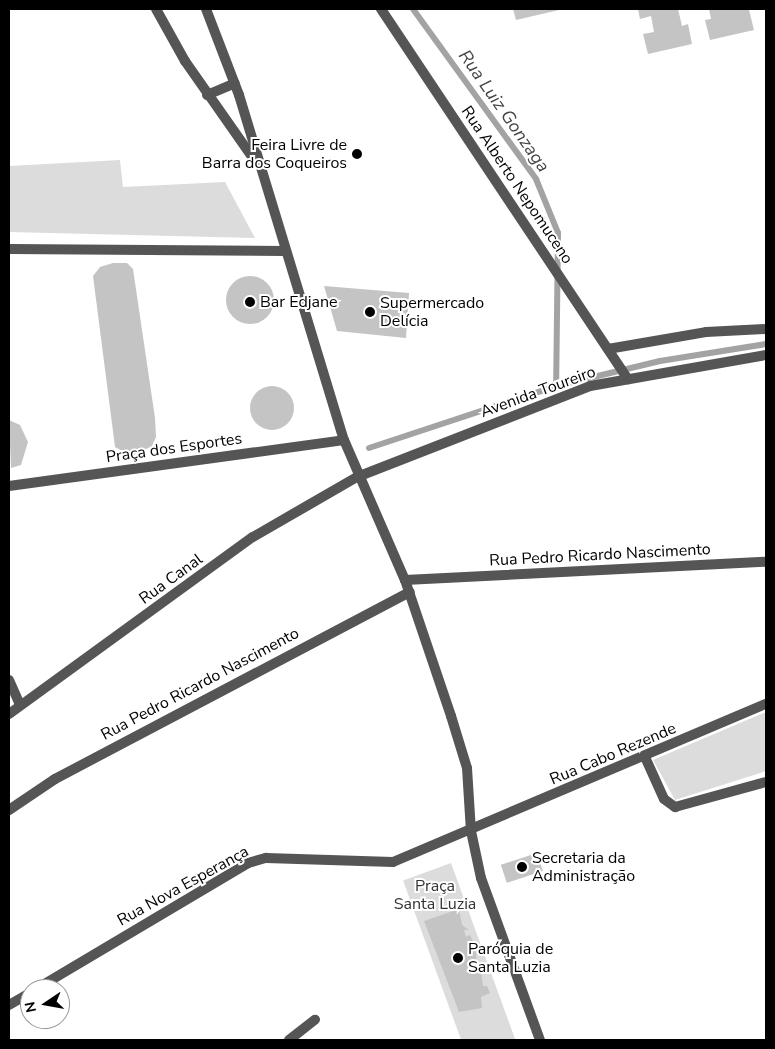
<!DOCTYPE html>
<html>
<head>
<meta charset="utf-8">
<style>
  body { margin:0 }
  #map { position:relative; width:775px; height:1049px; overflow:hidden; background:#fff; font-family:"Nunito Sans",sans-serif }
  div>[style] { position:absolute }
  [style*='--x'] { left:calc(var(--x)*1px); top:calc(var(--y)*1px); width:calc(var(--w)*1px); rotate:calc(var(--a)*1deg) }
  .green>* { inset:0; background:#dcdcdc; transform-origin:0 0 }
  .stream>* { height:6px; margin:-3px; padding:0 3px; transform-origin:3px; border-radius:3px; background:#a3a3a3 }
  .building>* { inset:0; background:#c4c4c4; transform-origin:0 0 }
  .round { border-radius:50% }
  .minor>* { height:10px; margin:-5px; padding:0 5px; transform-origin:5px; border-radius:5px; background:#555 }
  .tertiary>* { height:10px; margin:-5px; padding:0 5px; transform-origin:5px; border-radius:5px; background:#555 }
  .dots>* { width:14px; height:14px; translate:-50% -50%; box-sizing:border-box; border:2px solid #fff; border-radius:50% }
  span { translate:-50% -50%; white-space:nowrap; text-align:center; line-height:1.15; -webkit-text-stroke:4px #fff; paint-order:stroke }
  .poi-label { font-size:16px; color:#000 }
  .right { translate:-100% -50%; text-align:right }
  .left { translate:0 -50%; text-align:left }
  .street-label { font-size:16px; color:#000 }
  .park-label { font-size:16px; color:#333 }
  .water-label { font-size:18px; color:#444; font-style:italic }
  .frame { position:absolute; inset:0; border:10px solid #000; pointer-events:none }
  .north { position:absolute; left:20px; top:979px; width:50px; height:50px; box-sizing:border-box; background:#fff; border:1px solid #999; border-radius:50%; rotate:258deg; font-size:14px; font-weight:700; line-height:20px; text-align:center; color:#000 }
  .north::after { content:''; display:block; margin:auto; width:18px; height:22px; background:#000; clip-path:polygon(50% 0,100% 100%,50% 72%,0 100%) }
</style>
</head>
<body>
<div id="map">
  <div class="green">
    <div style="clip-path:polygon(120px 160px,123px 187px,225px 182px,255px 238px,9px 232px,9px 166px)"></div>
    <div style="clip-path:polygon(766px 712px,766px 771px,675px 800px,653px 760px)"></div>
    <div style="left:451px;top:863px;width:188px;height:51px;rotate:70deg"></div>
  </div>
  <div class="stream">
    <div style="--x:413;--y:9;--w:210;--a:54.1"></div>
    <div style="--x:536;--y:179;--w:58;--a:67.8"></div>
    <div style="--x:558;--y:233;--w:153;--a:90.7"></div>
    <div style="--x:369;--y:448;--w:197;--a:-18.3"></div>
    <div style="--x:556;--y:386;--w:107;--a:-13.5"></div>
    <div style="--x:660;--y:361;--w:107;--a:-9.1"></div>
  </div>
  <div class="building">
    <div style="clip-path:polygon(513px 9px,559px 9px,559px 10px,516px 20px)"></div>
    <div style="clip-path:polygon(638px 9px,678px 9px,682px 26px,688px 24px,692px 44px,648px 54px,643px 34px,654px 32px,651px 16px,640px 19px)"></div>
    <div style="clip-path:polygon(709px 9px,749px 10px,754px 30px,710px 40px,705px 20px,711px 19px)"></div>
    <div style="clip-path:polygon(113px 263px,127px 263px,133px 269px,155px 418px,156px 437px,152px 446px,132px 456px,115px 447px,93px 276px,100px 267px)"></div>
    <div class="round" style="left:226px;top:276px;width:48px;height:48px"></div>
    <div style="clip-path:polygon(324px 286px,409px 293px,406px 338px,337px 331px)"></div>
    <div class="round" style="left:250px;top:386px;width:44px;height:44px"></div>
    <div style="clip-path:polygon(9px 420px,20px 425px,28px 442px,21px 465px,11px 468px)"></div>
    <div style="left:537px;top:853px;width:19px;height:38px;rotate:72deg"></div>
    <div style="clip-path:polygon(459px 909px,462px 925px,469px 930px,464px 930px,466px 937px,470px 935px,474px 943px,470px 943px,472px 951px,476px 950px,477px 973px,481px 971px,483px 986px,487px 986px,490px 993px,481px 997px,482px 1008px,459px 1012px,424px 921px)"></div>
  </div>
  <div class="minor">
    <div style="--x:381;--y:9;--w:445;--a:56.3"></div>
    <div style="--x:9;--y:249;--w:275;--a:0.4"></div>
    <div style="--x:608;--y:349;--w:99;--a:-9.8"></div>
    <div style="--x:706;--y:332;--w:60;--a:-2.9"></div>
    <div style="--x:9;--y:486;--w:338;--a:-7.8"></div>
    <div style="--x:405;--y:580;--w:361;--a:-2.9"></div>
    <div style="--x:9;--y:680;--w:27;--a:66"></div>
    <div style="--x:9;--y:714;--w:301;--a:-36"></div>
    <div style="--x:253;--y:537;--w:120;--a:-30"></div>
    <div style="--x:357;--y:477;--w:250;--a:-21.3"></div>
    <div style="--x:590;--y:386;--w:179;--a:-10"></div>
    <div style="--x:645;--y:757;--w:46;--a:65.7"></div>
    <div style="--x:664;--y:799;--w:14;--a:36"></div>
    <div style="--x:675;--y:807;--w:94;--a:-15.4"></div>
    <div style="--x:9;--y:810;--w:55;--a:-34"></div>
    <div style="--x:55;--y:779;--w:401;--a:-27.8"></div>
    <div style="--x:36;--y:989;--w:247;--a:-30.7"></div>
    <div style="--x:248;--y:863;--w:19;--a:-16"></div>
    <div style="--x:266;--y:858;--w:127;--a:1.8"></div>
    <div style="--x:393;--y:862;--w:405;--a:-23"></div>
    <div style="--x:9;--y:1005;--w:24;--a:-30"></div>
    <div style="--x:289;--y:1040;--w:33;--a:-38"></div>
  </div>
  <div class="tertiary">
    <div style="--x:156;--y:9;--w:60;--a:60.9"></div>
    <div style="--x:185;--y:61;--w:122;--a:55"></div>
    <div style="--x:206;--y:9;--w:92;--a:69"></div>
    <div style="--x:239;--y:95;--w:361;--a:73.1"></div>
    <div style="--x:344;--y:440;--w:153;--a:66.5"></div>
    <div style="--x:405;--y:580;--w:144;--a:71.3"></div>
    <div style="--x:451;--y:716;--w:54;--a:72.9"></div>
    <div style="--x:467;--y:768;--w:63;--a:86.4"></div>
    <div style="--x:471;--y:831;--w:48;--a:78"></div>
    <div style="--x:481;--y:878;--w:172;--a:70"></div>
    <div style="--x:207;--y:95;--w:30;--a:-23"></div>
  </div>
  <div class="dots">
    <div style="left:357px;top:154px;background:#000"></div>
    <div style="left:250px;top:302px;background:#000"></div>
    <div style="left:370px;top:312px;background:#000"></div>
    <div style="left:522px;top:867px;background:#000"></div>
    <div style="left:458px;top:958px;background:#000"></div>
  </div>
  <div class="poi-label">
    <span class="right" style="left:347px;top:154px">Feira Livre de<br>Barra dos Coqueiros</span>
    <span class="left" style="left:260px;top:302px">Bar Edjane</span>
    <span class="left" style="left:380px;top:312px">Supermercado<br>Delícia</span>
    <span class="left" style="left:532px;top:867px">Secretaria da<br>Administração</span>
    <span class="left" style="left:468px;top:958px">Paróquia de<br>Santa Luzia</span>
  </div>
  <div class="street-label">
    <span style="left:517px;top:185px;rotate:56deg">Rua Alberto Nepomuceno</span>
    <span style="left:538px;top:392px;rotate:-20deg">Avenida Toureiro</span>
    <span style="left:174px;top:448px;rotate:-8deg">Praça dos Esportes</span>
    <span style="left:600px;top:555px;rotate:-3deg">Rua Pedro Ricardo Nascimento</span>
    <span style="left:171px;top:579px;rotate:-36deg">Rua Canal</span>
    <span style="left:200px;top:684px;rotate:-28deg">Rua Pedro Ricardo Nascimento</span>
    <span style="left:613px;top:754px;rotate:-23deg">Rua Cabo Rezende</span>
    <span style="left:183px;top:886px;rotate:-29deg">Rua Nova Esperança</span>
  </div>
  <div class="park-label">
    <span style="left:435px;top:895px">Praça<br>Santa Luzia</span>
  </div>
  <div class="water-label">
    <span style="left:504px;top:111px;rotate:55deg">Rua Luiz Gonzaga</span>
  </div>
  <div class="frame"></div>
  <div class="north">N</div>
</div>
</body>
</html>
